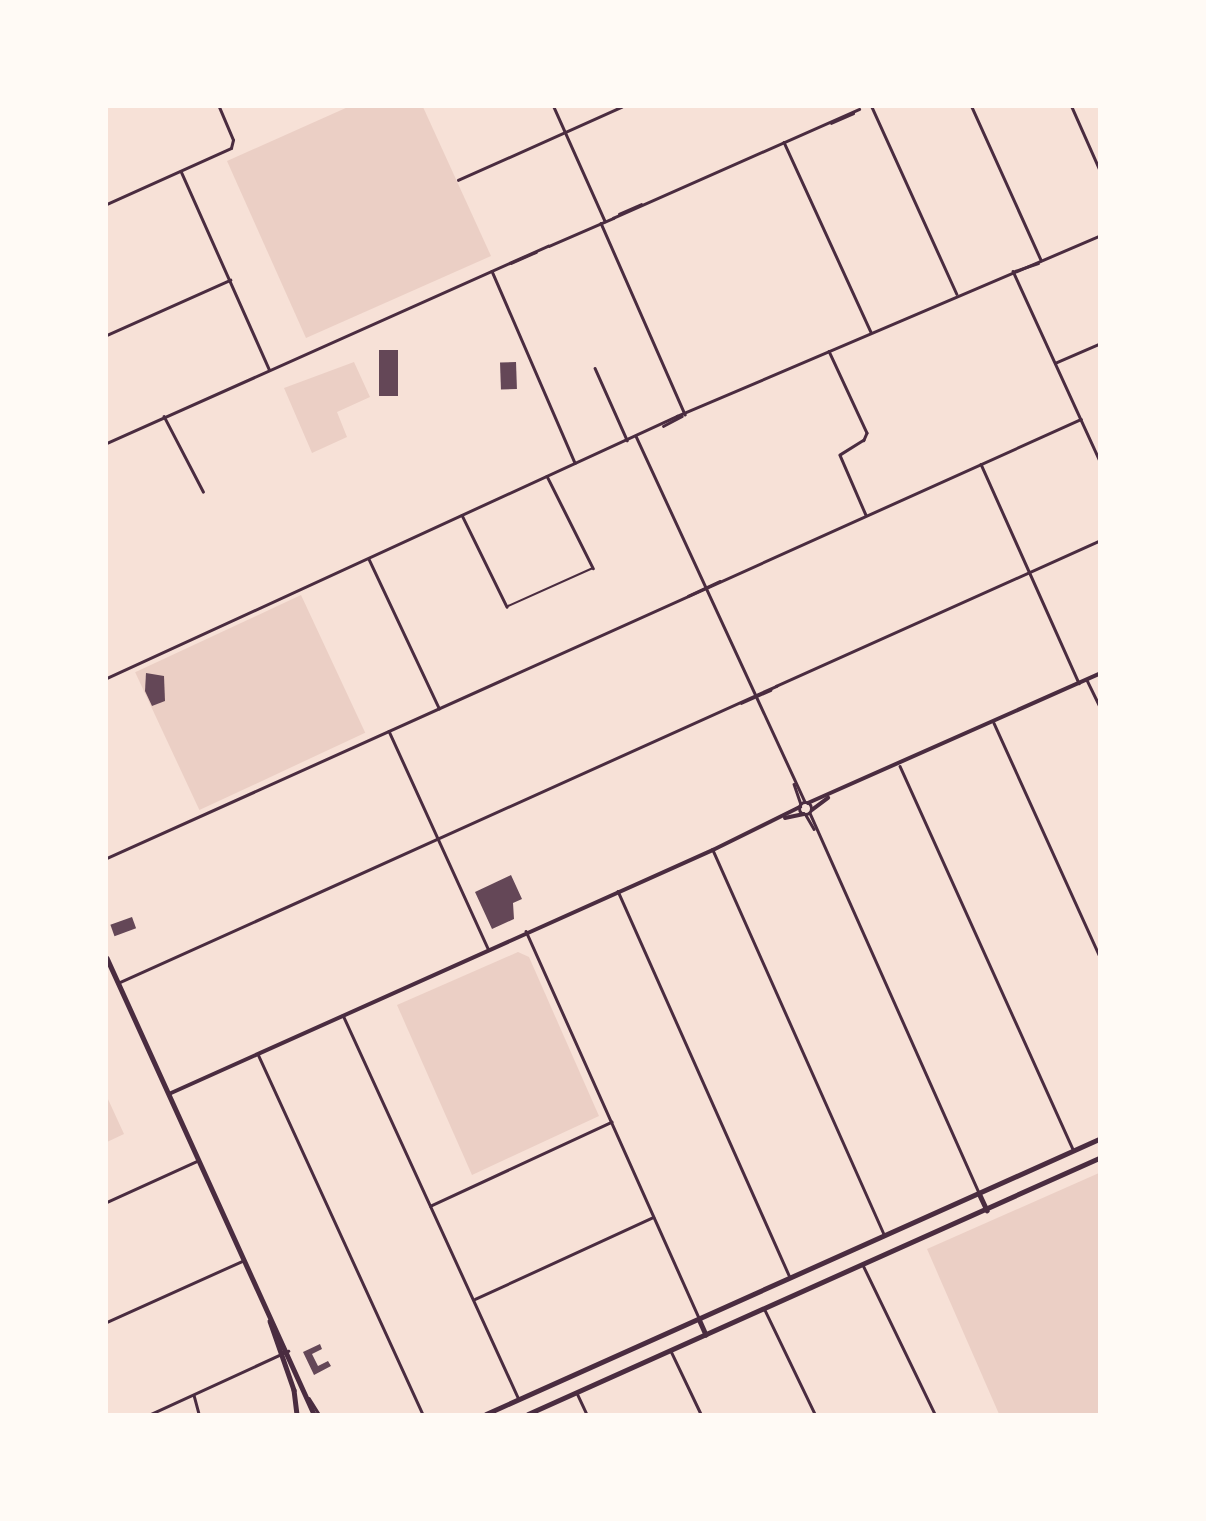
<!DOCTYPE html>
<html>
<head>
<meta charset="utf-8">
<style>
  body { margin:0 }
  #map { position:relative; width:1206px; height:1521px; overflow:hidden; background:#f7e1d7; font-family:Cabin,sans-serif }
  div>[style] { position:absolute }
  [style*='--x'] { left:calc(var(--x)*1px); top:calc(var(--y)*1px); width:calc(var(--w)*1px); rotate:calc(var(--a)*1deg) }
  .green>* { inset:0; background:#ebcfc5; transform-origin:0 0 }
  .building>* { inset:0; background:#644757; transform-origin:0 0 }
  .service>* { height:2px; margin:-1px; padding:0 1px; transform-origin:1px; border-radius:1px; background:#4a2c40 }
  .minor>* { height:2.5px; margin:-1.25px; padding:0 1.25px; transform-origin:1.25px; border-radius:1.25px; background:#4a2c40 }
  .tertiary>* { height:3.5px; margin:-1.75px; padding:0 1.75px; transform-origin:1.75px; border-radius:1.75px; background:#4a2c40 }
  .tertiary>.ring { margin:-1.75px; padding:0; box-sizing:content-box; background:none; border:3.5px solid #4a2c40; border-radius:50% }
  .secondary>* { height:4.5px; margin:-2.25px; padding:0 2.25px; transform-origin:2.25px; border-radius:2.25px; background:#4a2c40 }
  .primary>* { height:4.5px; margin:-2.25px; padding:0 2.25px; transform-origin:2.25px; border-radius:2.25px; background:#4a2c40 }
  span { translate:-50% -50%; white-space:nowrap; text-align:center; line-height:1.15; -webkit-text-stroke:7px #fffaf5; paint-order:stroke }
  .frame { position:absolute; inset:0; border:108px solid #fffaf5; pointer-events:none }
</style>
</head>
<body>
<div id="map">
  <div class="green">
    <div style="clip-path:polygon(348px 107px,423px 107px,491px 256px,306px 338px,227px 161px)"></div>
    <div style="clip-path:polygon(354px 362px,370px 397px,337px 412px,347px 437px,312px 453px,284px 388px)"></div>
    <div style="left:301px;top:595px;width:152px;height:183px;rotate:65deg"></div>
    <div style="clip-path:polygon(518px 952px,529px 957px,599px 1116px,472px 1175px,397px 1005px)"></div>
    <div style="clip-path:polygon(107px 1097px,124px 1134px,107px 1142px)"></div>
    <div style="clip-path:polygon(1099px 1173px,1099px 1414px,999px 1414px,927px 1249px)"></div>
  </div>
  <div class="building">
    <div style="left:379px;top:350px;width:19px;height:46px"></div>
    <div style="left:516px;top:362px;width:27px;height:16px;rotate:88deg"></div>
    <div style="clip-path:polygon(146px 673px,164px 676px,165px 701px,152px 706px,145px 691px)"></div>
    <div style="clip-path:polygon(511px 875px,522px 899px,513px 903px,514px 919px,492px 929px,475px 892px)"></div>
    <div style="left:132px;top:917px;width:12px;height:23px;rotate:70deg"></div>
    <div style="clip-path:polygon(320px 1344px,322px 1349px,312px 1354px,318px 1366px,328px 1361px,331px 1366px,314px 1375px,303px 1352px)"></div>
  </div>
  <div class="service">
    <div style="--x:508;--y:606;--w:93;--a:-24.1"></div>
  </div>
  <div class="minor">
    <div style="--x:554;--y:107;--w:125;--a:65.9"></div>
    <div style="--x:872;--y:107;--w:205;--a:65.6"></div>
    <div style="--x:972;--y:107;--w:168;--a:65.7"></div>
    <div style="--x:1072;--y:107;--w:67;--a:66.1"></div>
    <div style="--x:831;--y:123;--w:24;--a:-24"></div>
    <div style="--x:784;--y:142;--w:209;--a:65.4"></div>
    <div style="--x:181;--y:171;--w:217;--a:66"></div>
    <div style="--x:458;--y:180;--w:179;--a:-24.1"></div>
    <div style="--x:107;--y:204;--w:136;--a:-24.3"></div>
    <div style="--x:231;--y:148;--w:8;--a:-76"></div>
    <div style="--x:233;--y:140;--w:36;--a:-113"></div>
    <div style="--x:619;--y:214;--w:24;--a:-24"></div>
    <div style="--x:613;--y:218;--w:269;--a:-23.9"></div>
    <div style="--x:601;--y:223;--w:209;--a:66.3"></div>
    <div style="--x:549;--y:246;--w:70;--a:-23.6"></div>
    <div style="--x:511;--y:263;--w:27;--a:-24"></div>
    <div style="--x:492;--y:271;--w:209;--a:66.6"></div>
    <div style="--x:1013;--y:271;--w:207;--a:65.4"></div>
    <div style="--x:1015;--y:271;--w:24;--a:-19"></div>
    <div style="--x:107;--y:335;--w:135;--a:-24.1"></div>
    <div style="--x:829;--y:351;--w:90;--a:65.1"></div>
    <div style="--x:867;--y:433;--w:8;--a:113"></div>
    <div style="--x:864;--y:440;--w:28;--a:148"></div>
    <div style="--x:840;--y:455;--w:65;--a:66.6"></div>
    <div style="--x:1055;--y:363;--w:48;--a:-23.4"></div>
    <div style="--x:595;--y:368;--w:79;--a:66"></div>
    <div style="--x:164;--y:416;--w:85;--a:62.5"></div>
    <div style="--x:663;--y:426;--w:21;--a:-28"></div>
    <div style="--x:636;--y:436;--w:403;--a:65.2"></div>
    <div style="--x:107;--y:443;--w:483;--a:-24.1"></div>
    <div style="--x:981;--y:464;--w:240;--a:65.9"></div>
    <div style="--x:547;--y:476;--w:103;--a:63.4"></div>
    <div style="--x:462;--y:515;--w:102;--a:63.9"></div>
    <div style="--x:369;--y:559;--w:165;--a:64.8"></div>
    <div style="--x:688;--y:596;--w:35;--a:-25"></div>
    <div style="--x:107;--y:678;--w:627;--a:-24.69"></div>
    <div style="--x:677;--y:416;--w:459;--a:-23.1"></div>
    <div style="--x:1087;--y:680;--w:28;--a:64"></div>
    <div style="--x:776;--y:686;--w:354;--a:-24.2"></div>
    <div style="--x:741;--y:703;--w:32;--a:-24"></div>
    <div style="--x:994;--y:723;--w:255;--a:65.6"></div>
    <div style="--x:389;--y:731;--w:239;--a:65.5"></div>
    <div style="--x:900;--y:766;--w:420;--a:65.7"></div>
    <div style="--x:794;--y:784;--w:21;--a:71"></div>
    <div style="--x:810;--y:813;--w:416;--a:66"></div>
    <div style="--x:806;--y:815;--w:16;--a:60"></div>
    <div style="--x:713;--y:850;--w:420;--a:66"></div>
    <div style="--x:107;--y:858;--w:1068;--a:-24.26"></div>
    <div style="--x:618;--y:891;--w:423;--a:66"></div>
    <div style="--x:526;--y:931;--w:424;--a:65.9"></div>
    <div style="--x:118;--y:983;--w:722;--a:-24.29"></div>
    <div style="--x:343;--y:1015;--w:422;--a:65.4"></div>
    <div style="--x:258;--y:1054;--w:396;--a:65.4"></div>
    <div style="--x:107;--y:1202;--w:101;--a:-24.5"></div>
    <div style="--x:430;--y:1206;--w:200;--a:-24.9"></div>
    <div style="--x:863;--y:1265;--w:165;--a:64.2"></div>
    <div style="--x:475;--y:1299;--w:196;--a:-24.7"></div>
    <div style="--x:765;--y:1310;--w:115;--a:64.3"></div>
    <div style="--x:107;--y:1322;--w:150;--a:-24.3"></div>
    <div style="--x:671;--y:1351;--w:70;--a:64.5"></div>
    <div style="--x:577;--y:1393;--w:23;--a:65"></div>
    <div style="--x:194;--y:1395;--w:20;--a:75"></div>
    <div style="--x:309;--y:1398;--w:19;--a:58"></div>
    <div style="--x:151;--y:1414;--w:151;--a:-24.7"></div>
  </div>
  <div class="tertiary">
    <div class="ring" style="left:800px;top:803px;width:8.5px;height:8.5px"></div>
    <div style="--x:808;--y:803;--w:318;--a:-23.9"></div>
    <div style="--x:812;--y:810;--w:20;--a:-37"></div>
    <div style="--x:785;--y:818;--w:19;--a:-12"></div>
    <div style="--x:169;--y:1094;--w:596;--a:-24.16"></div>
    <div style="--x:713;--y:850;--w:97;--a:-26.3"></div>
  </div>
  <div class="secondary">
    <div style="--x:107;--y:958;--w:501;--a:65.58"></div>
    <div style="--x:270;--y:1321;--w:73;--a:70.8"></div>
    <div style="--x:294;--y:1390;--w:24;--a:83"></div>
  </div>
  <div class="primary">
    <div style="--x:979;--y:1193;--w:19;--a:65"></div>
    <div style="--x:699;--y:1319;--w:17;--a:66"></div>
    <div style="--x:486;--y:1414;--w:672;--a:-24.16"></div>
    <div style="--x:528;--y:1414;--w:626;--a:-24.15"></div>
  </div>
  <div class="frame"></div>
</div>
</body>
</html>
